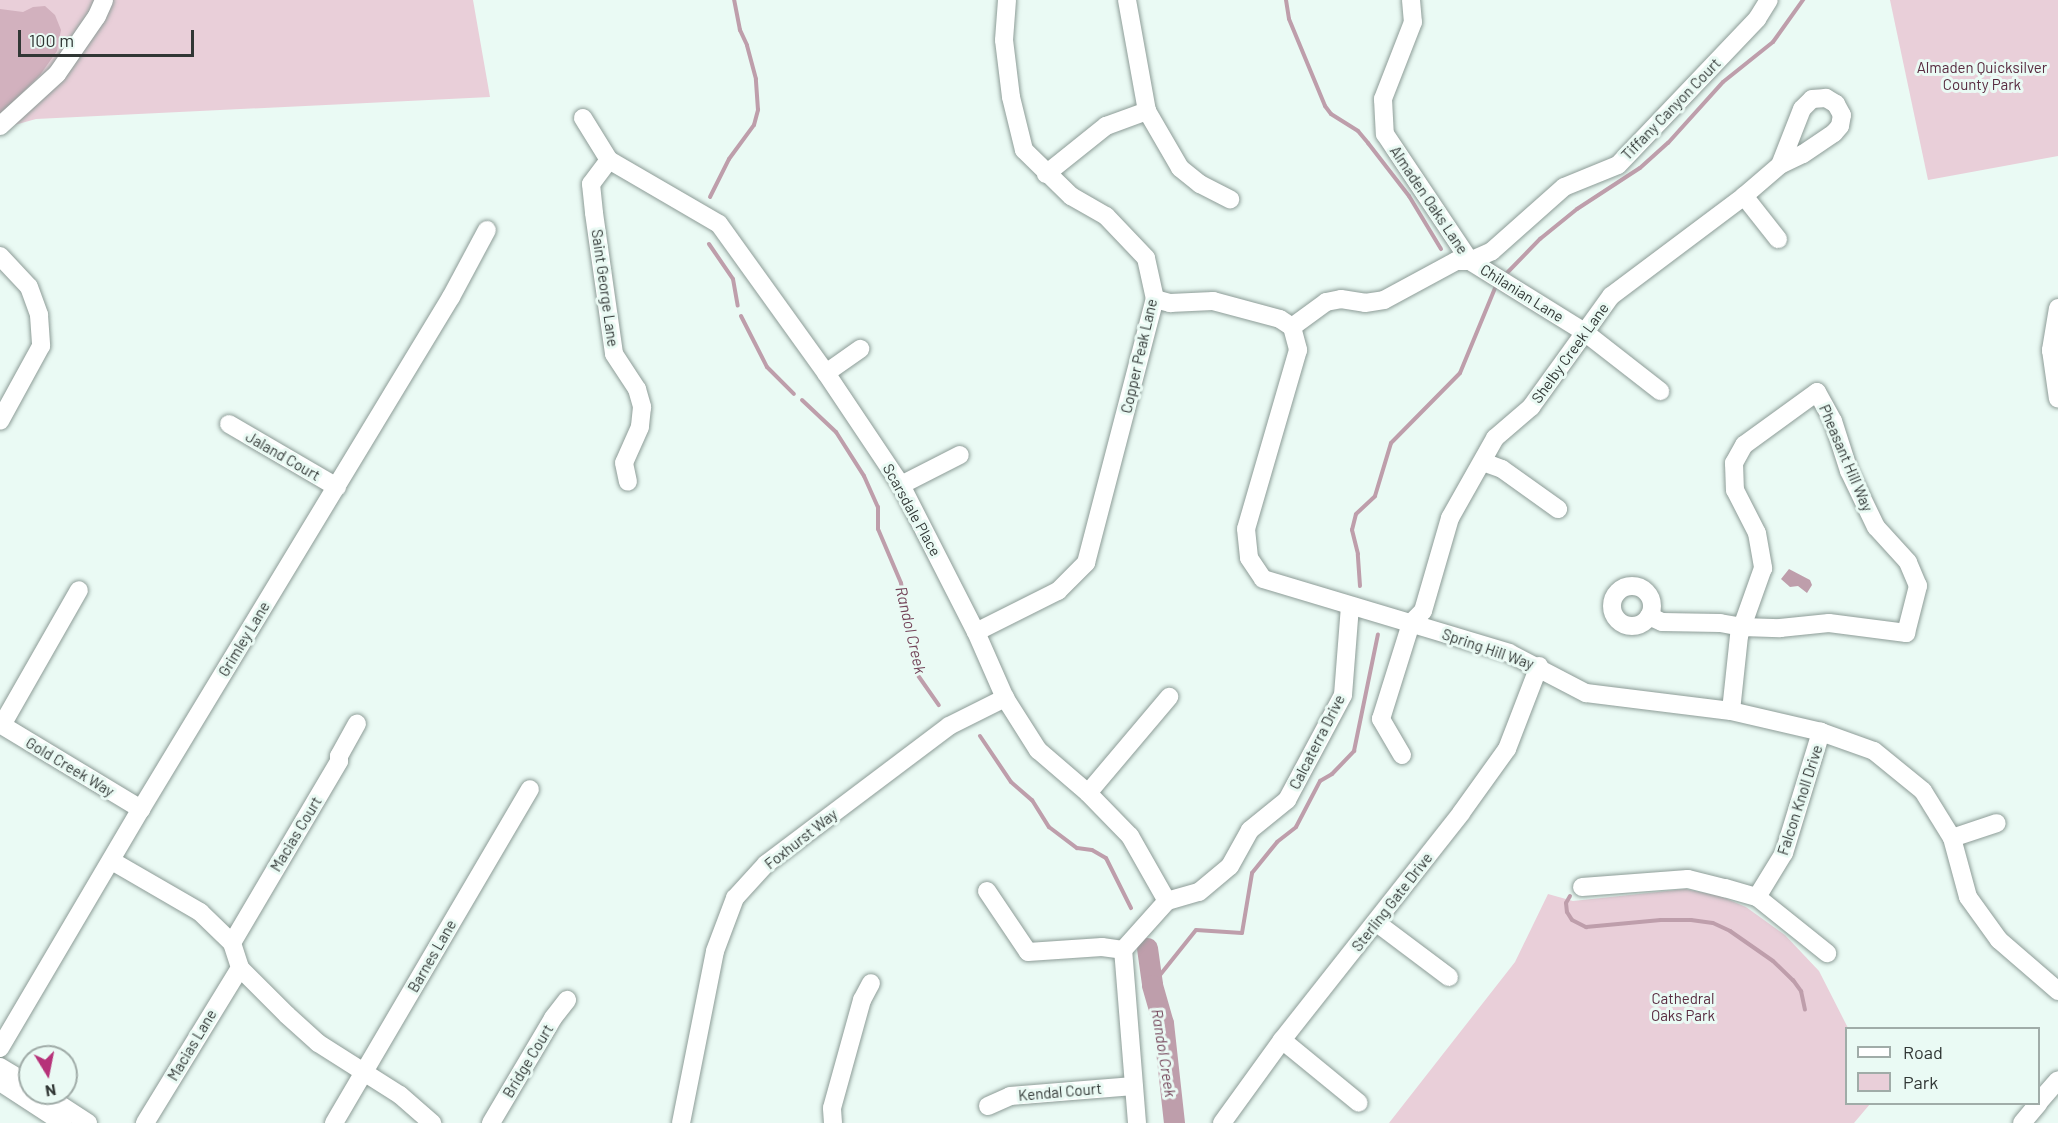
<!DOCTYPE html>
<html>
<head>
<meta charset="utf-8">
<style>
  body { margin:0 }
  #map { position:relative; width:2058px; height:1123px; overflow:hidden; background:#eafaf4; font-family:Barlow,sans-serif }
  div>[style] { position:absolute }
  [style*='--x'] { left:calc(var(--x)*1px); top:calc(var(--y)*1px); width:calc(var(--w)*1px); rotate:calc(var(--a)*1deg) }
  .green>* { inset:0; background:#e9cfd9 }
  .forest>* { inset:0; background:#d2b1be }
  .water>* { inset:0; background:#be9eab }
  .stream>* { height:4px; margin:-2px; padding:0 2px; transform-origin:2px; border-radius:2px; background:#be9eab }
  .river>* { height:21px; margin:-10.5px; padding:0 10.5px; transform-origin:10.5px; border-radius:10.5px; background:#be9eab }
  .roads { filter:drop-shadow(0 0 2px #8d9c97) drop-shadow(0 0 2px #8d9c97) }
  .minor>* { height:18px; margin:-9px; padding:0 9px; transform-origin:9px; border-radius:9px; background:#fff }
  .minor>.ring { margin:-9px; padding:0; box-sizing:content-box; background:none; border:18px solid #fff; border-radius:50% }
  span { translate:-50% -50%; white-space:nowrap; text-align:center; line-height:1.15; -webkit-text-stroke:6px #eafaf4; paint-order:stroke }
  .park-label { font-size:15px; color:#582b40 }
  .street-label { font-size:15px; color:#313735 }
  .water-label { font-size:16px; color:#74455a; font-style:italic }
  .legend { position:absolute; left:1845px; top:1027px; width:195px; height:78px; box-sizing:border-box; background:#eafaf4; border:2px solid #a0aca8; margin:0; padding:8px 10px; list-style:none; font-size:18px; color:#313735 }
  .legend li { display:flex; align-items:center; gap:12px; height:30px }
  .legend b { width:30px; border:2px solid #a0aca8 }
  .north { position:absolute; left:18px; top:1045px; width:60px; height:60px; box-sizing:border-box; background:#eafaf4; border:2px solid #a0aca8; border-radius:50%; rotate:170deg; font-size:16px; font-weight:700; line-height:24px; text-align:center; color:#313735 }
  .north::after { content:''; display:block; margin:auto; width:21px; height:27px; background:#b63279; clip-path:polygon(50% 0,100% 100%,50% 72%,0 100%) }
  .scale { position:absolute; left:18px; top:30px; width:176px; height:27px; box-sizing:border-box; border:3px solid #313735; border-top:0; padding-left:8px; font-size:18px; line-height:21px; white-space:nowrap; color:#313735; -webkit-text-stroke:4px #eafaf4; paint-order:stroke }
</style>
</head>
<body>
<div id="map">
  <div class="green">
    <div style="clip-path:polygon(0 0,473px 0,490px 97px,36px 119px,0 129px)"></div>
    <div style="clip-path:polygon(1890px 0,2058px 0,2058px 156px,1928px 180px)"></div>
    <div style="clip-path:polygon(1685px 889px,1720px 896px,1746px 907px,1785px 935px,1819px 971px,1848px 1028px,1846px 1104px,1870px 1104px,1854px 1123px,1389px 1123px,1515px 962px,1548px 894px,1573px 901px)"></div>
  </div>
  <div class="forest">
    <div style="clip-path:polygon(45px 6px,55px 15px,61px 30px,57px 51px,40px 75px,0 115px,0 9px,23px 12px,33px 7px)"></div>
  </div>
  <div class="water">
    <div style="clip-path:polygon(1789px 569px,1810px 580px,1812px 585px,1807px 593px,1798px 586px,1790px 587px,1781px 579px)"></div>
  </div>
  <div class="stream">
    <div style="--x:1286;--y:0;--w:19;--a:81"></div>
    <div style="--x:1289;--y:19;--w:94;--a:67.5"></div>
    <div style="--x:1325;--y:106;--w:10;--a:53"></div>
    <div style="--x:1331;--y:114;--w:32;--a:32"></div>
    <div style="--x:1358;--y:131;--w:16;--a:50"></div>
    <div style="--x:1368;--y:143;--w:67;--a:52.3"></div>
    <div style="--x:1409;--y:196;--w:62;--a:58.9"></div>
    <div style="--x:710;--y:197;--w:42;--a:-63.4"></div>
    <div style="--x:729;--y:159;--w:42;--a:-53.7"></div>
    <div style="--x:754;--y:125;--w:16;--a:-75"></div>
    <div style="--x:758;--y:110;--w:31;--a:-94"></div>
    <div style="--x:756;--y:79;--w:35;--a:-105"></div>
    <div style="--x:747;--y:45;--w:17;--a:-115"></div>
    <div style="--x:740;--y:30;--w:31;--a:-101"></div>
    <div style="--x:709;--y:244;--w:42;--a:55.6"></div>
    <div style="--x:733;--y:279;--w:27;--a:80"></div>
    <div style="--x:1504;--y:276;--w:52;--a:-45.8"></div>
    <div style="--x:1540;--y:239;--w:48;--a:-39"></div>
    <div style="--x:1577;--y:209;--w:75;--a:-33.1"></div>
    <div style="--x:1640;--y:168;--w:38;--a:-42"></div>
    <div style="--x:1668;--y:143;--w:82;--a:-48"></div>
    <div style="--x:1723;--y:82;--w:64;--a:-38.7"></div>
    <div style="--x:1773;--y:42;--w:52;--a:-54.5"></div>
    <div style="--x:741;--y:316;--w:57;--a:63"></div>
    <div style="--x:767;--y:367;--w:38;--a:45"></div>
    <div style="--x:802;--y:400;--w:47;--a:43.3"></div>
    <div style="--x:836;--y:432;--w:52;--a:57.5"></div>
    <div style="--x:864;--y:476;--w:34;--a:66"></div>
    <div style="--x:878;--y:507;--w:22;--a:90"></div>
    <div style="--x:878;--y:529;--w:59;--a:66.9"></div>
    <div style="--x:901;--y:583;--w:92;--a:80"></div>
    <div style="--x:917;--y:674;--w:38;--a:55"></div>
    <div style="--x:1360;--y:586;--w:32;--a:-94"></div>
    <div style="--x:1358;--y:554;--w:25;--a:-104"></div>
    <div style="--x:1352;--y:530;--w:16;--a:-76"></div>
    <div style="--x:1356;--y:514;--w:26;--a:-43"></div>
    <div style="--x:1375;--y:496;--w:55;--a:-73.2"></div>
    <div style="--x:1391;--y:443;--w:98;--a:-45.4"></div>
    <div style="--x:1460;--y:373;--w:92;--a:-67.6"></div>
    <div style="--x:980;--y:736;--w:55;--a:56"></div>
    <div style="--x:1011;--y:782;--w:28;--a:41"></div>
    <div style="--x:1032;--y:800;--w:32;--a:58"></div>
    <div style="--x:1049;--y:827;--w:35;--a:37"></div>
    <div style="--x:1077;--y:848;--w:15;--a:8"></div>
    <div style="--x:1092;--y:850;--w:16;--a:30"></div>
    <div style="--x:1106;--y:858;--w:56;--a:63.4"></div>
    <div style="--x:1570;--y:896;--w:8;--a:120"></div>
    <div style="--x:1566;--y:903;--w:9;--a:84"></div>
    <div style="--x:1567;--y:912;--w:9;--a:58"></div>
    <div style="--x:1572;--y:920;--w:16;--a:27"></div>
    <div style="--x:1586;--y:927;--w:75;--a:-5.3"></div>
    <div style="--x:1661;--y:920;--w:30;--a:0"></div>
    <div style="--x:1691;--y:920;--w:22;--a:8"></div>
    <div style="--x:1713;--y:923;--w:19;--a:25"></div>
    <div style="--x:1730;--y:931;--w:52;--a:34.9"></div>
    <div style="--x:1773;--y:961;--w:28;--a:44"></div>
    <div style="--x:1793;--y:980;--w:14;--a:54"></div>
    <div style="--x:1801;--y:991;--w:19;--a:78"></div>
    <div style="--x:1152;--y:985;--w:70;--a:-51.3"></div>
    <div style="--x:1196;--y:930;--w:46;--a:3.7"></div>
    <div style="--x:1242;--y:933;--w:61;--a:-80.5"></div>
    <div style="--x:1252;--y:873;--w:40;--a:-51"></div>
    <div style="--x:1277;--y:842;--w:24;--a:-38"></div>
    <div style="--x:1296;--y:827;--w:52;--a:-62.4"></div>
    <div style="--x:1320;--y:781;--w:14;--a:-30"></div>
    <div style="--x:1332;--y:774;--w:32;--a:-46"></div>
    <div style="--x:1354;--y:751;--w:119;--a:-78.4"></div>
  </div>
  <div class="river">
    <div style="--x:1147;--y:948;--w:37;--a:82"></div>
    <div style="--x:1152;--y:985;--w:40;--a:74"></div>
    <div style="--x:1163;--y:1023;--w:101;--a:83.7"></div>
  </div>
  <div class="roads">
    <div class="minor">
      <div style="--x:1127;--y:0;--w:113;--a:79.8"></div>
      <div style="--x:1147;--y:111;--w:66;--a:59.9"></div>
      <div style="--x:1180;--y:168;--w:26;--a:39"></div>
      <div style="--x:1200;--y:184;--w:34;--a:27"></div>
      <div style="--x:1411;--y:0;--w:22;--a:85"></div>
      <div style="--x:1413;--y:22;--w:83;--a:111.3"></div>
      <div style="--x:1383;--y:99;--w:35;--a:87"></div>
      <div style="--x:1385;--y:134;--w:153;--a:56.2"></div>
      <div style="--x:1470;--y:261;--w:133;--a:31.8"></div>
      <div style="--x:1583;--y:331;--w:98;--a:37.9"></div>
      <div style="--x:583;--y:118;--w:49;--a:58.2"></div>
      <div style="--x:609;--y:160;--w:127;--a:30.2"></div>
      <div style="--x:719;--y:224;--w:183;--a:54.3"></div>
      <div style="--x:826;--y:373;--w:135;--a:56.2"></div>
      <div style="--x:901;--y:485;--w:165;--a:63"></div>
      <div style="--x:976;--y:632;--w:72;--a:66.3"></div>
      <div style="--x:1005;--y:698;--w:62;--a:57.6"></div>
      <div style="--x:1038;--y:750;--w:66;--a:40.7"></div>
      <div style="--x:1088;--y:793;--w:60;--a:45.7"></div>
      <div style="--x:1130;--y:836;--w:75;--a:60.4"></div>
      <div style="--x:0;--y:126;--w:77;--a:-42.4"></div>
      <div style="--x:57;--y:74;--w:70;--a:-55.4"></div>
      <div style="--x:97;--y:16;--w:17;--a:-66"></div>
      <div style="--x:609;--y:160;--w:30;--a:127"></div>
      <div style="--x:591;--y:184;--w:29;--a:84"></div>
      <div style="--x:594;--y:213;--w:142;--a:81.9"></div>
      <div style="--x:614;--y:354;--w:42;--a:56.7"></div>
      <div style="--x:637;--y:389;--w:19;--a:74"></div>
      <div style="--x:642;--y:407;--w:20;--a:96"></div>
      <div style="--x:640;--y:427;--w:39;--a:114"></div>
      <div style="--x:624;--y:463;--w:19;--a:78"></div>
      <div style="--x:1046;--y:174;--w:77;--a:-38.7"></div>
      <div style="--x:1106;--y:126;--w:44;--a:-20.1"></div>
      <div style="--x:1744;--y:196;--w:55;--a:51.7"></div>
      <div style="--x:0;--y:256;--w:42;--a:46.9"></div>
      <div style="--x:29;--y:287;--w:30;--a:70"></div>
      <div style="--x:39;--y:315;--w:31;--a:86"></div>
      <div style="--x:41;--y:346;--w:85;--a:118.7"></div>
      <div style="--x:1155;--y:299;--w:16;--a:15"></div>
      <div style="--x:1170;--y:303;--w:43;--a:-2.7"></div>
      <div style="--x:1213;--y:301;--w:69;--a:15"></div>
      <div style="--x:1280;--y:319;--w:14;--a:34"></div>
      <div style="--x:1292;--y:327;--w:24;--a:75"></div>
      <div style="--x:1298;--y:350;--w:186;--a:106.2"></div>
      <div style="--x:1246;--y:529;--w:29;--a:84"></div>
      <div style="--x:1249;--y:558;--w:25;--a:56"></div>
      <div style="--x:1263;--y:579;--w:257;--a:16.7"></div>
      <div style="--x:1509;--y:653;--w:87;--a:27.5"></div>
      <div style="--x:1586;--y:693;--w:146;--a:7.1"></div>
      <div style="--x:1731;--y:711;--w:92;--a:13.1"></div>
      <div style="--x:1821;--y:732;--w:56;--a:19.7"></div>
      <div style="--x:1874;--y:751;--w:63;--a:39.2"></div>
      <div style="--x:1923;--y:791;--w:55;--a:58.3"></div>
      <div style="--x:1952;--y:838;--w:61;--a:74.8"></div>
      <div style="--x:1968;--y:897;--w:53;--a:54.2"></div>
      <div style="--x:1999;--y:940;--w:78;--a:40.8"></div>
      <div style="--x:2058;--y:308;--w:43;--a:99.5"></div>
      <div style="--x:2051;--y:350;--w:49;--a:81.9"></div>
      <div style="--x:1292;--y:327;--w:42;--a:-36.3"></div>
      <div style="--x:1326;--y:302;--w:15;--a:-11"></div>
      <div style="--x:1341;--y:299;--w:24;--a:9"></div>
      <div style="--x:1365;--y:303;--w:19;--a:-9"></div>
      <div style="--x:1384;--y:300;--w:82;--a:-28.4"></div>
      <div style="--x:1456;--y:261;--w:14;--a:0"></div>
      <div style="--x:1470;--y:261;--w:24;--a:-24"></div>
      <div style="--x:1492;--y:251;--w:96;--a:-41.6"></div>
      <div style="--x:1564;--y:187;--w:58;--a:-22.2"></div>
      <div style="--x:1618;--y:165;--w:202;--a:-46.4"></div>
      <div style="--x:1757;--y:19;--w:22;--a:-58"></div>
      <div style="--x:826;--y:373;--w:42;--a:-35.2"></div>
      <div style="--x:229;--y:424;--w:125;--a:30.3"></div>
      <div style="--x:1483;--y:462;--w:20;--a:20"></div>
      <div style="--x:1502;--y:469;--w:69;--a:35.5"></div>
      <div style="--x:901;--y:485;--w:66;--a:-27"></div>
      <div class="ring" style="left:1612px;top:586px;width:22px;height:22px"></div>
      <div style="--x:1649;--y:616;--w:14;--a:25"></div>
      <div style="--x:1662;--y:622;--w:58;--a:1"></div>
      <div style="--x:1720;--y:623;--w:22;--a:10"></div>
      <div style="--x:1742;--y:627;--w:38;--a:2"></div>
      <div style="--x:1780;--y:628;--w:49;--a:-5.8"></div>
      <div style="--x:1829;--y:623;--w:78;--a:7.4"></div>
      <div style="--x:1906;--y:633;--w:49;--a:-75.7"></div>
      <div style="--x:1918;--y:586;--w:26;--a:-113"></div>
      <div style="--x:1908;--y:562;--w:47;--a:-132.4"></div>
      <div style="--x:1876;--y:527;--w:62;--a:-115.7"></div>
      <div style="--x:1849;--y:471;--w:52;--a:-107.7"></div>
      <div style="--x:1833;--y:421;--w:33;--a:-119"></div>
      <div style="--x:1817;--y:392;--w:90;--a:144"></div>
      <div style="--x:1744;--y:445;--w:21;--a:119"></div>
      <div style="--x:1734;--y:463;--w:27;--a:88"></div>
      <div style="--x:1735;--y:490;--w:48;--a:62.9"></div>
      <div style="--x:1757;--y:533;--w:36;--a:80"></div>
      <div style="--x:1763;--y:568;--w:63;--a:109.6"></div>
      <div style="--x:1742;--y:627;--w:9;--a:108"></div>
      <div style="--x:1739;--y:636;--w:75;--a:96.1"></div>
      <div style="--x:976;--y:632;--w:92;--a:-26.6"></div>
      <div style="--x:1058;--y:591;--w:40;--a:-45"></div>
      <div style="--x:1086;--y:563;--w:273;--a:-75.4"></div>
      <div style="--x:1155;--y:299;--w:42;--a:-102.4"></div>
      <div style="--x:1146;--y:258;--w:58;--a:-133.6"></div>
      <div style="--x:1106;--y:216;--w:40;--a:-150.3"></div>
      <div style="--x:1071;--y:196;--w:66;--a:-135.6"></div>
      <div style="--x:1024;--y:150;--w:55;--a:-103.8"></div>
      <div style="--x:1011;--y:97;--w:57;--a:-97"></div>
      <div style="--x:1004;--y:40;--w:40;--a:-85.7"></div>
      <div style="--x:0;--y:724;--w:165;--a:31.1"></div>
      <div style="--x:2;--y:725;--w:155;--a:-60.3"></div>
      <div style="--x:1402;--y:755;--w:42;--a:-120.3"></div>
      <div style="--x:1381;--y:719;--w:101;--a:-72.6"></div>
      <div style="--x:1411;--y:623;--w:17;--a:-45"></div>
      <div style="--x:1423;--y:611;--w:97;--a:-73.8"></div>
      <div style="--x:1450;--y:518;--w:92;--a:-60.6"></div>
      <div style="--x:1495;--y:438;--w:48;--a:-40.7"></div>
      <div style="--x:1531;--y:407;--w:137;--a:-54.2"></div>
      <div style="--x:1611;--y:296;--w:166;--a:-36.9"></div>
      <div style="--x:1744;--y:196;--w:48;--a:-40.7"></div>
      <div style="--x:1780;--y:165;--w:25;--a:-26"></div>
      <div style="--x:1803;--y:154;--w:37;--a:-34"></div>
      <div style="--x:1834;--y:133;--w:9;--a:-49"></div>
      <div style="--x:1840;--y:126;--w:11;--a:-80"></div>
      <div style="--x:1842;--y:115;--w:13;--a:-119"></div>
      <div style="--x:1836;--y:104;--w:12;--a:-149"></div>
      <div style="--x:1826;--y:98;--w:14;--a:176"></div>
      <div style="--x:1812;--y:99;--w:14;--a:135"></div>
      <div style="--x:1802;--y:109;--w:60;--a:111.4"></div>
      <div style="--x:1088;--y:793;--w:126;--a:-49.8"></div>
      <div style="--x:1952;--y:838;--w:47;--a:-18.4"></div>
      <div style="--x:112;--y:861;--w:102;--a:30.1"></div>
      <div style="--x:200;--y:912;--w:45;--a:44.1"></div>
      <div style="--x:232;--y:943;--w:26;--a:72"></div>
      <div style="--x:240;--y:968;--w:66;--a:45"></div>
      <div style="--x:287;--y:1015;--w:42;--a:42.1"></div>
      <div style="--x:318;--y:1043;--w:97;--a:32.4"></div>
      <div style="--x:400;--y:1095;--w:43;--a:41.2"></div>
      <div style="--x:1582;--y:887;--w:106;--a:-4.3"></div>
      <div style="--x:1688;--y:879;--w:38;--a:14"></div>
      <div style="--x:1725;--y:888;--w:33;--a:16"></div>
      <div style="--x:1757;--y:897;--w:90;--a:38.7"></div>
      <div style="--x:987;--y:891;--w:73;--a:56.1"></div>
      <div style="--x:1028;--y:952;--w:74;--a:-3.9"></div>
      <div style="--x:1102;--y:947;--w:21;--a:8"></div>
      <div style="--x:1757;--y:897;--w:52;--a:-58.5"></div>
      <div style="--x:1784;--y:853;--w:127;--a:-73"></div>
      <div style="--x:1377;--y:923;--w:90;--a:36.9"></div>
      <div style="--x:232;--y:943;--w:211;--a:-59.5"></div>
      <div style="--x:339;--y:761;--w:5;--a:-90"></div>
      <div style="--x:339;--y:756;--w:37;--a:-61"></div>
      <div style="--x:1282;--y:1040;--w:99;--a:39.3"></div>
      <div style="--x:0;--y:1048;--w:277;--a:-59.5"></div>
      <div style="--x:141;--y:809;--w:599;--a:-58.81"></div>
      <div style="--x:451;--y:297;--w:76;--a:-61.8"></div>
      <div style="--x:0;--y:1067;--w:35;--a:31"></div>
      <div style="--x:0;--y:1082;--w:75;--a:33.1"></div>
      <div style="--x:42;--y:1093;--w:55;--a:33.1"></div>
      <div style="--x:2038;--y:1103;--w:30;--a:-49"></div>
      <div style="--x:988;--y:1106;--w:24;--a:-24"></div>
      <div style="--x:1010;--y:1096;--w:124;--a:-4.6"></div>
      <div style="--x:145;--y:1123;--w:182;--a:-58.5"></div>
      <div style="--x:334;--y:1123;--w:387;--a:-59.6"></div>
      <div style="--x:491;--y:1123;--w:122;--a:-59.4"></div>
      <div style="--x:553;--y:1018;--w:23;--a:-52"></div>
      <div style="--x:681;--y:1123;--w:175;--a:-78.8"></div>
      <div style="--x:715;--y:951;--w:57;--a:-69.3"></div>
      <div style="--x:735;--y:898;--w:46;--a:-47.6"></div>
      <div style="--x:766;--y:864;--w:229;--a:-37"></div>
      <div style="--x:949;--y:726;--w:63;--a:-26.6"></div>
      <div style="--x:833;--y:1123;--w:15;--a:-94"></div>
      <div style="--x:832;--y:1108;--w:112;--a:-74.5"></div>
      <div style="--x:862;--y:1000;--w:19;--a:-62"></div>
      <div style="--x:1137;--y:1123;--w:174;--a:-94.6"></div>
      <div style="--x:1123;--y:950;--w:66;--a:-48.1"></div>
      <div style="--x:1167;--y:901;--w:33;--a:-16"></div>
      <div style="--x:1199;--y:892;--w:40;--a:-40"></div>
      <div style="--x:1230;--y:866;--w:41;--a:-60.9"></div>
      <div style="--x:1250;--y:830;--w:48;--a:-39"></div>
      <div style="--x:1287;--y:800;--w:119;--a:-61.9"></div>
      <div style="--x:1343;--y:695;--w:89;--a:-85.5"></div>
      <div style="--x:1222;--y:1123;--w:102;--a:-54.1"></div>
      <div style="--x:1282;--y:1040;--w:289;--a:-51.7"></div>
      <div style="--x:1461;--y:813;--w:79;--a:-54.3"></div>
      <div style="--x:1507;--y:749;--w:89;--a:-68.9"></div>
      <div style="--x:2022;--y:1123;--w:25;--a:-50"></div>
    </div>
  </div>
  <div class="park-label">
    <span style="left:1982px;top:76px">Almaden Quicksilver<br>County Park</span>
    <span style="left:1683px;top:1007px">Cathedral<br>Oaks Park</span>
  </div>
  <div class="street-label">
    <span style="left:1671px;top:109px;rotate:-46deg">Tiffany Canyon Court</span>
    <span style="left:1429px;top:200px;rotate:56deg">Almaden Oaks Lane</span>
    <span style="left:605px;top:288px;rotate:82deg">Saint George Lane</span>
    <span style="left:1522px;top:293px;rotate:32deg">Chilanian Lane</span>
    <span style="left:1570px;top:353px;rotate:-54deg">Shelby Creek Lane</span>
    <span style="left:1139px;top:356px;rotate:-77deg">Copper Peak Lane</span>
    <span style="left:283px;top:456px;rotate:30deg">Jaland Court</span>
    <span style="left:1846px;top:458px;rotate:67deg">Pheasant Hill Way</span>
    <span style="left:912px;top:510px;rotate:61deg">Scarsdale Place</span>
    <span style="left:244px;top:639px;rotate:-59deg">Grimley Lane</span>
    <span style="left:1488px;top:649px;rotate:19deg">Spring Hill Way</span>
    <span style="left:1317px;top:742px;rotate:-63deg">Calcaterra Drive</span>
    <span style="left:70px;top:767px;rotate:31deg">Gold Creek Way</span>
    <span style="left:1800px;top:800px;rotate:-72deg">Falcon Knoll Drive</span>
    <span style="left:296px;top:834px;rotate:-59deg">Macias Court</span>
    <span style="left:801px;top:839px;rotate:-38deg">Foxhurst Way</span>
    <span style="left:1392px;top:902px;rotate:-52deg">Sterling Gate Drive</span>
    <span style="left:432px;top:956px;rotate:-60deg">Barnes Lane</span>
    <span style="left:192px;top:1045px;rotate:-59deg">Macias Lane</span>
    <span style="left:528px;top:1061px;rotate:-59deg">Bridge Court</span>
    <span style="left:1060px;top:1092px;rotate:-5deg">Kendal Court</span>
  </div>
  <div class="water-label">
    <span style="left:911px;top:630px;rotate:77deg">Randol Creek</span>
    <span style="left:1164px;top:1053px;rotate:81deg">Randol Creek</span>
  </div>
  <ul class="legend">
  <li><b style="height:8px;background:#fff"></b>Road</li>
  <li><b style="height:16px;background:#e9cfd9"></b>Park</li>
  </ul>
  <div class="north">N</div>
  <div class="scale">100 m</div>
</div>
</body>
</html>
